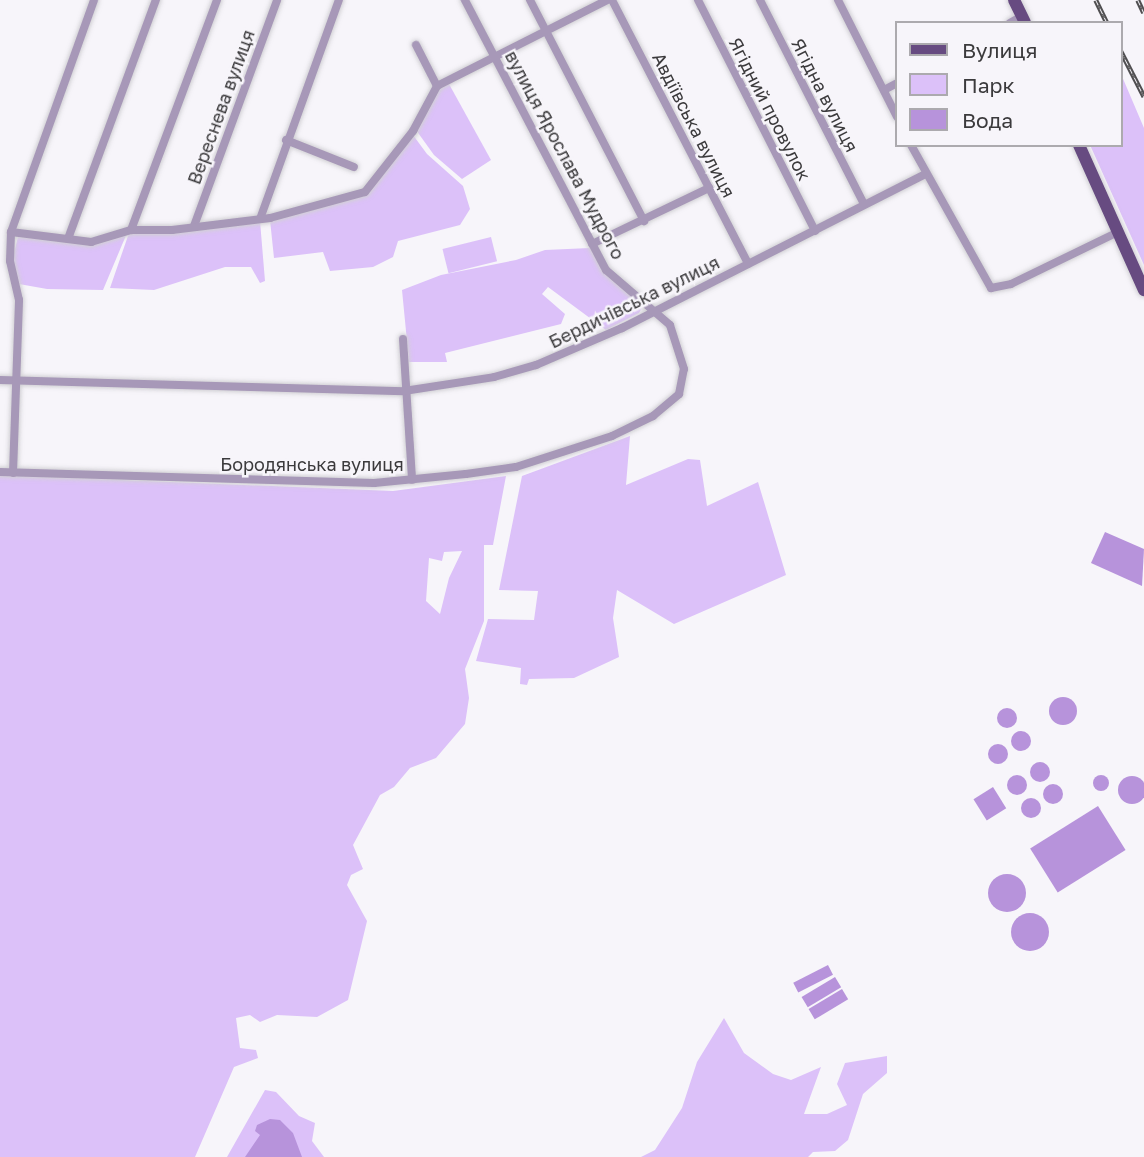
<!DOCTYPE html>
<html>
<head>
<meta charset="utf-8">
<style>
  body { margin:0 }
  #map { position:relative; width:1144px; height:1157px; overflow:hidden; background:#f7f5fa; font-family:"Golos Text",sans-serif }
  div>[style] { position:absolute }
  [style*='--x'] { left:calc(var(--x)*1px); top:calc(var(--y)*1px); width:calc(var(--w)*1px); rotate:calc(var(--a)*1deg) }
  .green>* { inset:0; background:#dcc1f9; transform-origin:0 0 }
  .water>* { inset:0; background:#b793db; transform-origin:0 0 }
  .round { border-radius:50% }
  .roads { filter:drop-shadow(0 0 2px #d1d0d4) drop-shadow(0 0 2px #d1d0d4) }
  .minor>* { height:8px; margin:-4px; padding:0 4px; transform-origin:4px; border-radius:4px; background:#a798b8 }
  .primary>* { height:12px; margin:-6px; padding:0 6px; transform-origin:6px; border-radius:6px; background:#674b81 }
  .rail>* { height:4.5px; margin-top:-2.25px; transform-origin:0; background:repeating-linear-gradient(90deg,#f7f5fa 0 5px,#504f51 0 10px); box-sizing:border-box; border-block:2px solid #504f51 }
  span { translate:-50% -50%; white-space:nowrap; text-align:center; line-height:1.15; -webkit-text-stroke:5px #f7f5fa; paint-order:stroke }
  .street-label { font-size:18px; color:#3b3a3c }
  .legend { position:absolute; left:895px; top:21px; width:228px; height:126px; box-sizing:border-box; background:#f7f5fa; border:2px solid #acaaae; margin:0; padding:9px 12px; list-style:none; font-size:21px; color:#3b3a3c }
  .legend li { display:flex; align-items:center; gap:14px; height:35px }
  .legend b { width:35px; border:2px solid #acaaae }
</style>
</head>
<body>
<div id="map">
  <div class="green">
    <div style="clip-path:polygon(1121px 74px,1144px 128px,1144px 265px,1090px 145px,1121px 145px)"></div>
    <div style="clip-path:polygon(449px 84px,491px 160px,462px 179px,434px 155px,416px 130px,438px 89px)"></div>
    <div style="clip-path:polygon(413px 135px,427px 154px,463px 186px,470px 209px,460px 225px,398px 241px,393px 257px,373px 267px,330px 271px,323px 252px,274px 258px,270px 220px,366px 194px)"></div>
    <div style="clip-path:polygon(260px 221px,265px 281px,260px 283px,251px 267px,225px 267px,154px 290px,110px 288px,129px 233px)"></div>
    <div style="clip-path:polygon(127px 233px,103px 290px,47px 289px,19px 284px,16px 276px,12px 261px,18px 237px,81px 243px)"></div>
    <div style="left:491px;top:237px;width:25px;height:50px;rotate:76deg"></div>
    <div style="clip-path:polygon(590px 248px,643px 306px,639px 313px,606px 330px,548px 287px,542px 294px,565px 314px,561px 324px,445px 353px,447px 362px,409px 362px,402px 290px,441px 275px,516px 260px,545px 250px)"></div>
    <div style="clip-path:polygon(630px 436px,626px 485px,688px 459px,700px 460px,707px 506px,758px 482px,786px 575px,674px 624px,617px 590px,613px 618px,619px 657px,574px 678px,529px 679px,527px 685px,520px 684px,521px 668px,476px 661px,488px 619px,534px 620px,538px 591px,499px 590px,522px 476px)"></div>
    <div style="clip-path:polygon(evenodd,0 475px,393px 491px,506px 476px,493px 545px,484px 545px,484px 621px,465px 669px,469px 698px,465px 724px,436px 758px,410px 768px,394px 787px,380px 795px,353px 845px,363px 869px,351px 875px,347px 885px,367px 921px,348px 1000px,317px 1017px,277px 1015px,260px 1022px,250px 1015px,236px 1018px,240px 1048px,256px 1050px,258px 1058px,234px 1067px,195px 1157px,0 1157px,0 475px,462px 551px,449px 578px,440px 614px,426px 601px,429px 558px,442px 561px,444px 552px,462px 551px)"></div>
    <div style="clip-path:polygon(724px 1018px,744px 1053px,773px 1074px,791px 1080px,821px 1067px,804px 1114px,827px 1114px,847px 1105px,837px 1084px,845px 1063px,887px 1056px,887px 1073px,863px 1094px,848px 1140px,835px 1151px,813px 1152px,808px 1157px,641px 1157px,655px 1150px,682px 1108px,697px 1062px)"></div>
    <div style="clip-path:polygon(265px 1090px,276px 1092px,299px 1116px,315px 1123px,312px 1141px,324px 1157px,227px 1157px)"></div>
  </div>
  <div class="water">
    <div style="clip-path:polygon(1105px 532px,1144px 549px,1142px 586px,1091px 563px)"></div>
    <div class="round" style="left:1049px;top:697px;width:28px;height:28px"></div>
    <div class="round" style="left:997px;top:708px;width:20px;height:20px"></div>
    <div class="round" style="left:1011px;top:731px;width:20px;height:20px"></div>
    <div class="round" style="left:988px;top:744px;width:20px;height:20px"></div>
    <div class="round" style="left:1030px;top:762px;width:20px;height:20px"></div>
    <div class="round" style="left:1007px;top:775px;width:20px;height:20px"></div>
    <div class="round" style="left:1093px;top:775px;width:16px;height:16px"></div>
    <div class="round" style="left:1118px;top:776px;width:28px;height:28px"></div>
    <div class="round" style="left:1043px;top:784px;width:20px;height:20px"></div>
    <div style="left:993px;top:787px;width:25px;height:23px;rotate:58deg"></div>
    <div class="round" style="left:1021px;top:798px;width:20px;height:20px"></div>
    <div style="left:1098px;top:806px;width:52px;height:80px;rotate:58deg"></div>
    <div class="round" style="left:988px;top:874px;width:38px;height:38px"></div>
    <div class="round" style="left:1011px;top:913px;width:38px;height:38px"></div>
    <div style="left:828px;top:965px;width:11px;height:39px;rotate:63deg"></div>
    <div style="left:835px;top:977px;width:12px;height:39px;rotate:59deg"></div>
    <div style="left:842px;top:989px;width:12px;height:39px;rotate:59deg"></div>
    <div style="clip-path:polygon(270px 1119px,280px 1120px,293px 1133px,302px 1157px,245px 1157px,260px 1135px,255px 1131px,257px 1125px)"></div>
  </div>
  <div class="roads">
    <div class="minor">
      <div style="--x:530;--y:0;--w:249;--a:62.7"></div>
      <div style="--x:612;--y:0;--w:297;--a:62.7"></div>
      <div style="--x:698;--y:0;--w:259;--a:63.1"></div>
      <div style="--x:760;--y:0;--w:229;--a:63"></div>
      <div style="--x:838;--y:0;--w:131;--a:63.2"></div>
      <div style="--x:1010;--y:23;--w:14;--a:-30"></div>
      <div style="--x:416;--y:45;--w:46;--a:62.9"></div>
      <div style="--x:884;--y:90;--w:15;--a:-28"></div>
      <div style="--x:286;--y:140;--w:73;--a:21.7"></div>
      <div style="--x:911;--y:145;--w:164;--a:60.8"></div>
      <div style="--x:991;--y:288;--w:20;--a:-11"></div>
      <div style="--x:1011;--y:284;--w:119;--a:-25.9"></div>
      <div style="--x:260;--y:219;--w:233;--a:-70.2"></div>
      <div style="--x:194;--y:226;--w:241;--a:-69.8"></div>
      <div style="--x:131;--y:230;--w:246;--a:-69.5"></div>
      <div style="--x:11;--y:232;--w:81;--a:7.1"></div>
      <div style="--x:91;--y:242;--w:42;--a:-16.7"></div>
      <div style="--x:131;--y:230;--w:41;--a:0"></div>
      <div style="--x:172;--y:230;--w:99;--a:-7"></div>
      <div style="--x:270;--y:218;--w:98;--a:-15.3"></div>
      <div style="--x:365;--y:192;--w:78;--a:-51.8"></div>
      <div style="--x:413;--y:131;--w:51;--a:-61.9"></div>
      <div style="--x:437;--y:86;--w:191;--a:-26.8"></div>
      <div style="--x:69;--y:236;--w:252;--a:-69.8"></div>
      <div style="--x:592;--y:244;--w:130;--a:-25.6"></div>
      <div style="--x:403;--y:339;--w:141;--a:86.3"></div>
      <div style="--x:0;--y:380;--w:404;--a:1.6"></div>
      <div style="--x:404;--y:391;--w:91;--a:-8.8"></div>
      <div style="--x:494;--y:377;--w:44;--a:-15.9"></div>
      <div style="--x:536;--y:365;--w:94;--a:-23.3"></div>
      <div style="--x:622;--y:328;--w:341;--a:-26.9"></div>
      <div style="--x:0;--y:472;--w:374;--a:1.7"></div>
      <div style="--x:374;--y:483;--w:92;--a:-5.6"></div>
      <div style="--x:466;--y:474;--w:50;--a:-8"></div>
      <div style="--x:516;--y:467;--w:101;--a:-17.9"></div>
      <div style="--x:612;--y:436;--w:46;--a:-26"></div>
      <div style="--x:653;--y:416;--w:34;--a:-40"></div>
      <div style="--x:679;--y:394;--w:25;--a:-79"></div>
      <div style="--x:684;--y:369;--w:46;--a:-107.7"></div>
      <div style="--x:670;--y:325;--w:84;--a:-139.3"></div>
      <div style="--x:606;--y:270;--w:305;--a:-117.6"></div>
      <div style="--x:13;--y:473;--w:173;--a:-88"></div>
      <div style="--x:19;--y:300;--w:40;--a:-103"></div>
      <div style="--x:10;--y:261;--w:29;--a:-88"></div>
      <div style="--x:11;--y:232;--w:246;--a:-70.3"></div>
    </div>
    <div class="primary">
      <div style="--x:1014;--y:0;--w:25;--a:64"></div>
      <div style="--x:1079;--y:145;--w:159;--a:65.9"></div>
    </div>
  </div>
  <div class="rail">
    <div style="--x:1096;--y:0;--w:25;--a:64"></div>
    <div style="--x:1138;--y:0;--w:14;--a:65"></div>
    <div style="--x:1121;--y:51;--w:51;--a:62.9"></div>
  </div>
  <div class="street-label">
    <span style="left:825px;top:95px;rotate:63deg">Ягідна вулиця</span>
    <span style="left:221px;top:107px;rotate:-70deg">Вереснева вулиця</span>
    <span style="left:770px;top:109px;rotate:63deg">Ягідний провулок</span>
    <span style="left:694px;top:125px;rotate:63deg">Авдіївська вулиця</span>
    <span style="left:565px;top:155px;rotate:62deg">вулиця Ярослава Мудрого</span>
    <span style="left:634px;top:302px;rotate:-26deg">Бердичівська вулиця</span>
    <span style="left:312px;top:464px">Бородянська вулиця</span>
  </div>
  <ul class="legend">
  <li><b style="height:9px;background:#674b81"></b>Вулиця</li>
  <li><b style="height:19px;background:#dcc1f9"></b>Парк</li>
  <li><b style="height:19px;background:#b793db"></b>Вода</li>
  </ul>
</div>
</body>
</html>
